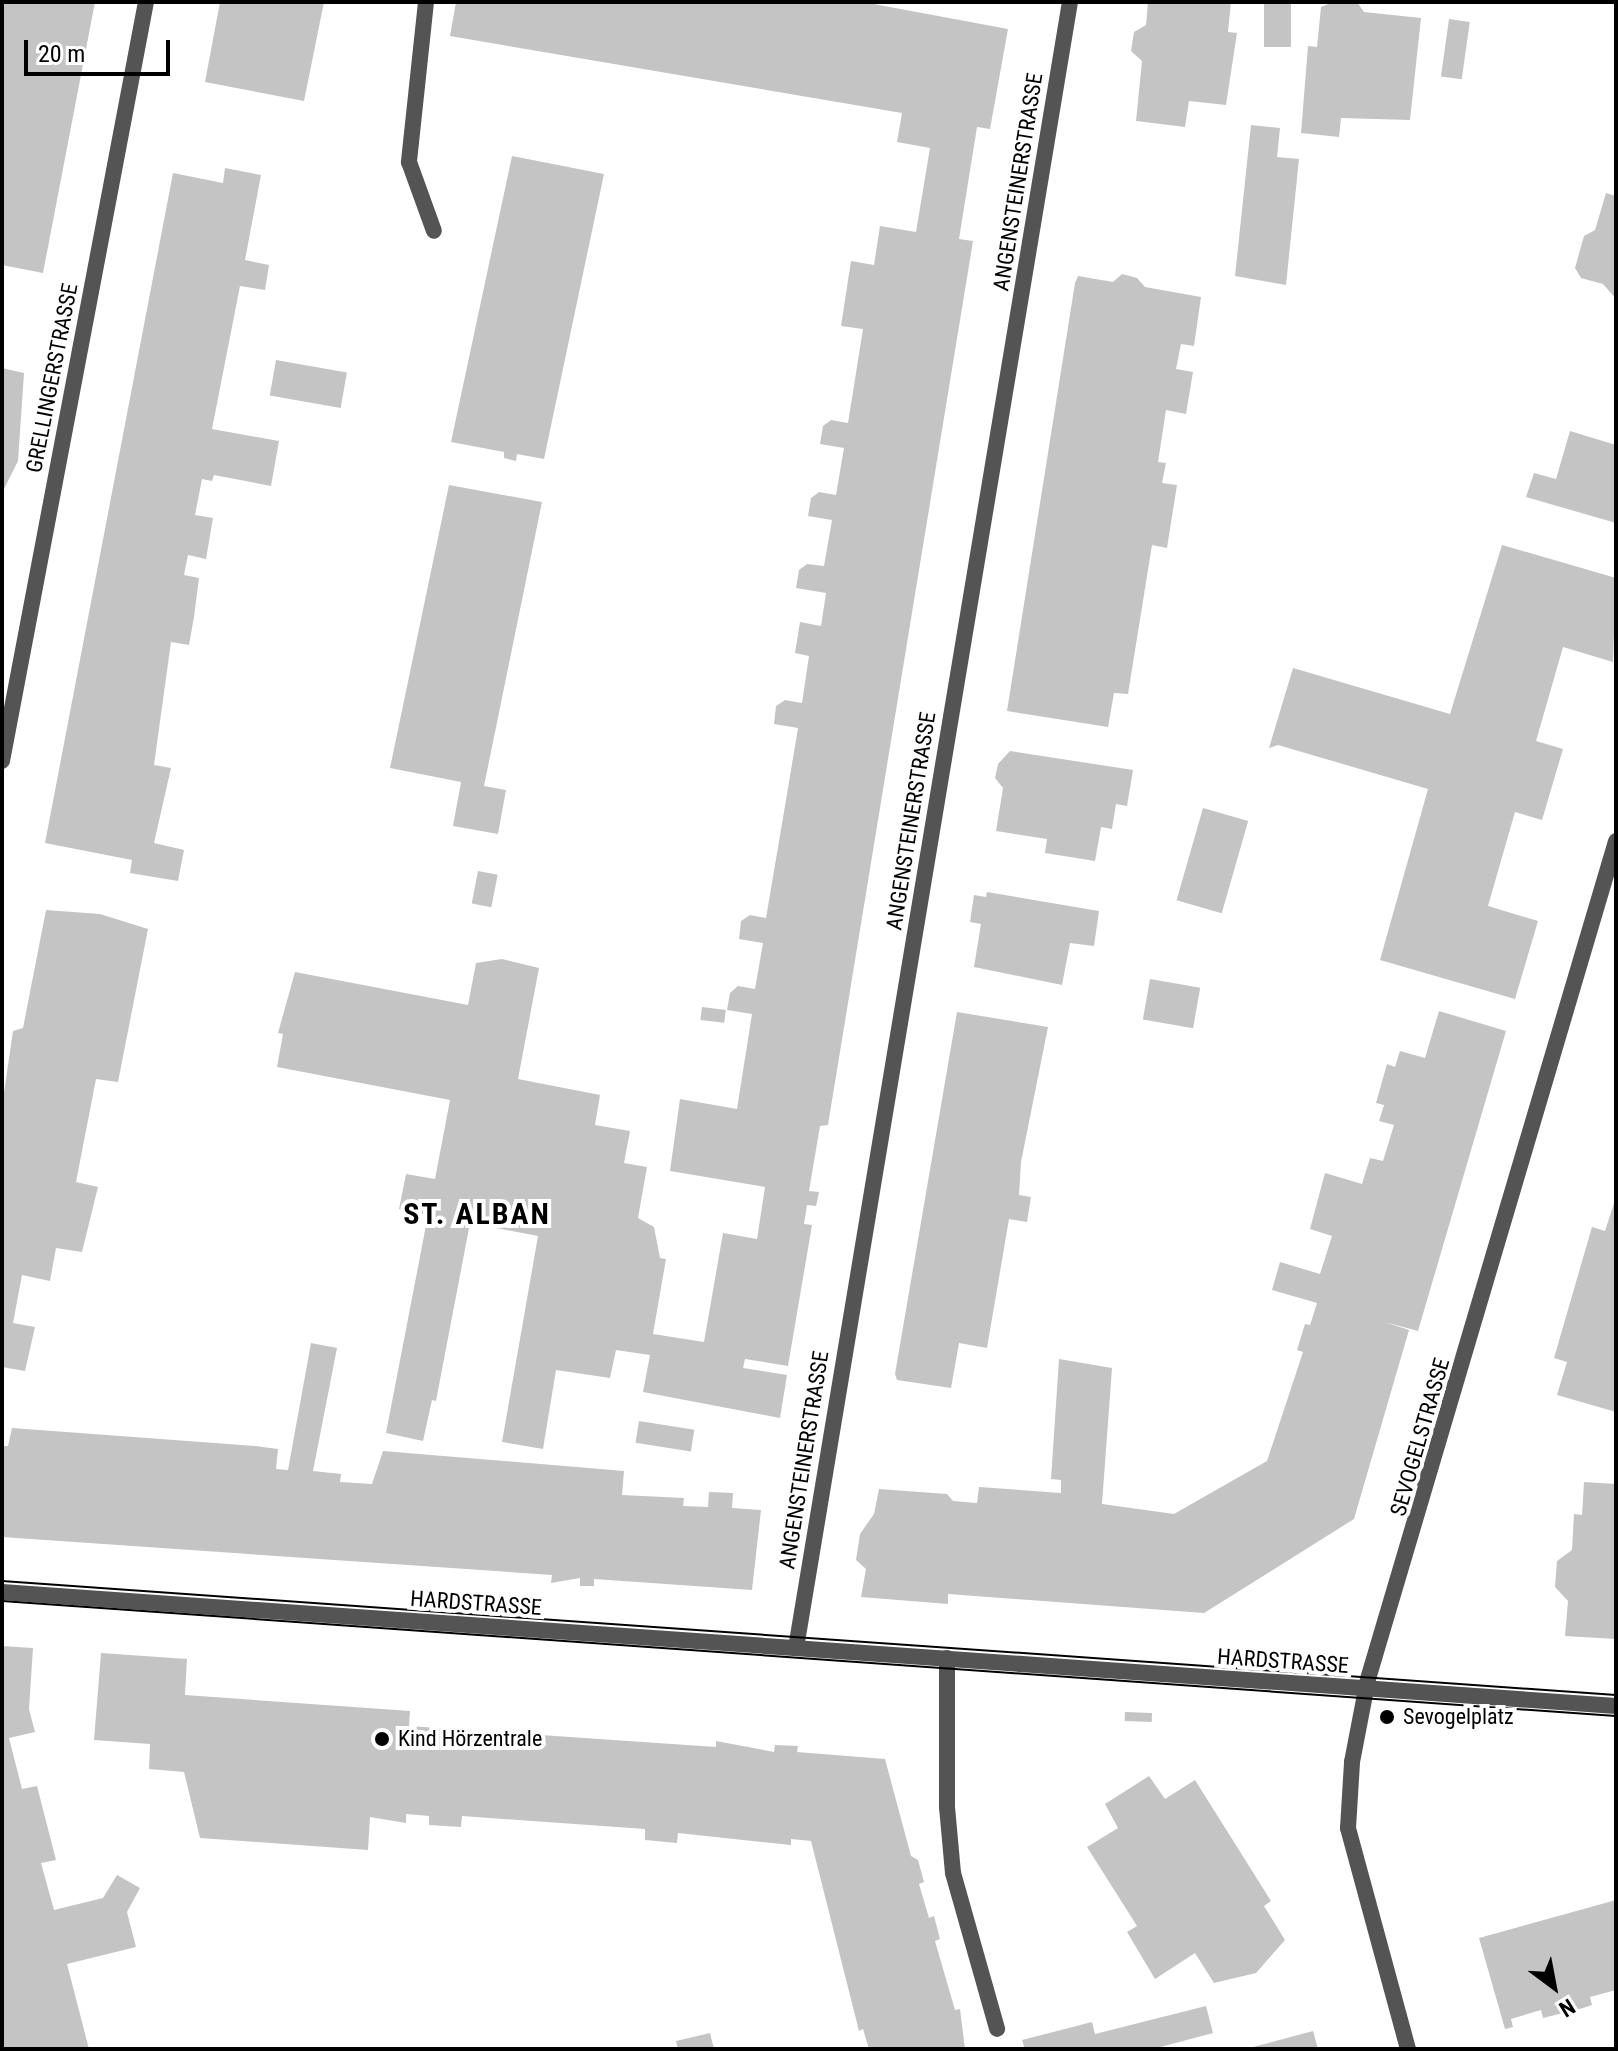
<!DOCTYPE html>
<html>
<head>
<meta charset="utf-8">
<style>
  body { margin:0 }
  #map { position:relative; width:1618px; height:2051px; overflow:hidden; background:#fff; font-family:"Roboto Condensed",sans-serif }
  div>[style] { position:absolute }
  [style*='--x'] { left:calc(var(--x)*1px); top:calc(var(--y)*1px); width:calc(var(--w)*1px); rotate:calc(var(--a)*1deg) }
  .building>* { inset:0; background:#c4c4c4; transform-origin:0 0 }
  .service>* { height:16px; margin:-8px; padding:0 8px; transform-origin:8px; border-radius:8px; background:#545454 }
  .minor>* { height:16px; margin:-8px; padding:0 8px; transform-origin:8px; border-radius:8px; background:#545454 }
  .tertiary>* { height:16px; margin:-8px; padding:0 8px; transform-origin:8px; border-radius:8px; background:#545454 }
  .tram>* { height:2px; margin:-1px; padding:0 1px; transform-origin:1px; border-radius:1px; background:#000 }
  .dots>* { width:22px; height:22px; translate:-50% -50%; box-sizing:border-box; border:4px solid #fff; border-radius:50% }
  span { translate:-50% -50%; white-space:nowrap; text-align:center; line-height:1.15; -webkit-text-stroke:8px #fff; paint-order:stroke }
  .street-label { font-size:22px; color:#000 }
  .poi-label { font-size:22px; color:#000 }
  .left { translate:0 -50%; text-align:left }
  .district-label { font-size:30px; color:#000; font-weight:700; letter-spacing:2px }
  .frame { position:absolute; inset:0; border:4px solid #000; pointer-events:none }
  .north { position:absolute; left:1514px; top:1947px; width:80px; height:80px; -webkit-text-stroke:6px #fff; paint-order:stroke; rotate:148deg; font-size:22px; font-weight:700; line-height:32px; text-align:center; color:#000 }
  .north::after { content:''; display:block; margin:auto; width:28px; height:36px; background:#000; clip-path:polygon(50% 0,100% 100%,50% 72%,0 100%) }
  .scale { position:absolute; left:24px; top:40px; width:146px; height:36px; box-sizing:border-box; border:4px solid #000; border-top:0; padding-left:10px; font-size:24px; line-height:28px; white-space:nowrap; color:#000; -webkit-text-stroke:6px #fff; paint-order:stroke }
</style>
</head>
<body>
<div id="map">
  <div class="building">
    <div style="clip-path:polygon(2px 2px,95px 2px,43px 273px,2px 265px)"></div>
    <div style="clip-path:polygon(220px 2px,324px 2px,304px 101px,205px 82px)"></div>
    <div style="clip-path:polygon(456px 2px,863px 2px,1008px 29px,990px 129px,977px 127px,959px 239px,973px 241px,828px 1125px,820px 1126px,809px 1191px,819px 1192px,816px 1206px,807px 1205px,804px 1224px,812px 1225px,788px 1366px,745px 1359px,743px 1368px,787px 1375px,780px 1418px,643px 1392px,650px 1355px,616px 1350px,610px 1378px,556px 1370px,543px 1449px,502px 1442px,538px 1236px,470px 1223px,436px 1401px,432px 1400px,423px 1441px,386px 1433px,428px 1215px,399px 1209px,406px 1174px,435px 1179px,450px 1100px,277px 1067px,283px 1034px,278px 1033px,295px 972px,468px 1005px,476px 963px,502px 959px,539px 968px,518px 1079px,600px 1095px,595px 1125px,630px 1131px,624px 1163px,647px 1167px,638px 1218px,654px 1227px,660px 1258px,666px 1259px,653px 1334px,704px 1342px,723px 1233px,757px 1239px,765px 1187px,670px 1171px,680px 1099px,737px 1109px,752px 1014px,727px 1010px,730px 993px,738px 986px,755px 989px,763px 943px,739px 939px,741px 921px,750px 915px,766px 918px,786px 800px,798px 728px,774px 724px,776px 706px,785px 700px,802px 703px,809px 656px,795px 653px,800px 622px,821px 626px,826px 593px,796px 588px,799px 570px,807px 564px,824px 566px,832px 520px,808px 516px,811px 498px,819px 492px,836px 495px,844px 448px,820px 444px,823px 426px,831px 420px,848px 423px,863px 329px,841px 326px,851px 261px,874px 265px,880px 226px,916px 232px,930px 148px,897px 142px,902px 113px,450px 36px)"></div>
    <div style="clip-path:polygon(1148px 2px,1231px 2px,1228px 32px,1237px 33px,1226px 105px,1189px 101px,1185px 127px,1136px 121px,1142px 61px,1131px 51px,1134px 32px,1146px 25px)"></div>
    <div style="left:1264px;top:2px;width:27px;height:45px"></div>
    <div style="clip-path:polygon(1333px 2px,1357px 2px,1364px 12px,1421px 18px,1410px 120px,1341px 118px,1339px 137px,1301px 133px,1308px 46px,1317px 47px,1321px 7px)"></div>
    <div style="left:1449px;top:19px;width:21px;height:58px;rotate:8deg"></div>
    <div style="clip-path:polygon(1251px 125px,1280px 128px,1277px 157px,1299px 159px,1286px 285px,1235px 276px)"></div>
    <div style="clip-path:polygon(512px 156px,604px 174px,544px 459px,517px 454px,516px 461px,504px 458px,504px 452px,451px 442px)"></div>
    <div style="clip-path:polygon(225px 168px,261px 175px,245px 260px,269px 265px,265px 290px,240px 286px,212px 429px,279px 441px,271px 486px,214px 475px,212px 481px,202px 479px,195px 515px,213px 518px,206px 559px,188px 555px,184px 575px,199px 578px,194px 617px,189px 645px,171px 642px,154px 765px,171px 768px,154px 843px,184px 850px,178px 881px,130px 873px,132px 860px,45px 843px,173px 173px,223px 183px)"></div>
    <div style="clip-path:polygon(1606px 193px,1616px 196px,1616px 299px,1603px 284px,1581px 278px,1575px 268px,1584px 236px,1595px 230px)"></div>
    <div style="clip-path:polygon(1122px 274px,1137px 278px,1145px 287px,1201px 297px,1194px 346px,1181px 344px,1176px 369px,1193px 372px,1186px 414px,1166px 410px,1158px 462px,1166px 463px,1162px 483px,1177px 485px,1167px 548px,1152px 545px,1128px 694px,1114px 693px,1108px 727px,1007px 711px,1075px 283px,1078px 276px,1113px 282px)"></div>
    <div style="left:276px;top:360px;width:72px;height:36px;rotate:10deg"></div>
    <div style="clip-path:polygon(2px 368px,24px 373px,18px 461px,2px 493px)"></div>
    <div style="clip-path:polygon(1570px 431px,1616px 445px,1616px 523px,1526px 497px,1534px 473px,1556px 479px)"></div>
    <div style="clip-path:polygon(449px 485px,542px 502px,484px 786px,506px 790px,498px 834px,453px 826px,461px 782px,390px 768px)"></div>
    <div style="clip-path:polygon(1502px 545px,1616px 578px,1613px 662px,1563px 647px,1536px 741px,1563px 749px,1542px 820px,1515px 812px,1488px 906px,1538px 921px,1515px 999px,1380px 960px,1428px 789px,1278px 745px,1269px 748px,1293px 668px,1450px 714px)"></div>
    <div style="clip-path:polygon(1010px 751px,1133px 770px,1127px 806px,1116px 804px,1112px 829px,1101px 827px,1095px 861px,1045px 853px,1047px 839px,996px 831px,1003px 788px,995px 778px,998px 764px)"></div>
    <div style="left:1203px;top:808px;width:47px;height:96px;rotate:16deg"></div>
    <div style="left:478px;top:871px;width:20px;height:33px;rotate:11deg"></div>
    <div style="clip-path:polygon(987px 892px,1099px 911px,1094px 946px,1070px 943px,1062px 985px,974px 967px,981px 924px,970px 922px,974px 895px,986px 897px)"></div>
    <div style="clip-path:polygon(46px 910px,100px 914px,148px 929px,118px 1082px,96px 1079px,76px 1182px,98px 1187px,82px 1252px,56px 1248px,50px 1281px,22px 1275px,13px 1323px,35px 1327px,25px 1371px,2px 1367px,2px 1106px,13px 1031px,23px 1028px)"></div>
    <div style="left:1150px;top:979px;width:51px;height:41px;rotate:10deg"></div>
    <div style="left:702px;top:1007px;width:24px;height:13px;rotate:7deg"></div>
    <div style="clip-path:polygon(1439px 1011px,1506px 1031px,1418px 1331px,1385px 1322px,1409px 1330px,1354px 1519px,1204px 1613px,948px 1594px,948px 1604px,861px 1597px,866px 1569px,856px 1560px,860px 1534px,874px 1514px,879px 1489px,947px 1494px,953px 1501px,977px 1503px,979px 1487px,1061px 1493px,1061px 1480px,1051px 1479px,1059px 1359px,1112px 1368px,1102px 1504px,1174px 1514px,1267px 1461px,1303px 1352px,1297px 1350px,1305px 1324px,1310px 1325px,1317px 1303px,1272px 1290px,1280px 1262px,1320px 1274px,1332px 1236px,1310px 1229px,1325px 1173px,1362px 1184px,1370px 1158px,1383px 1161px,1394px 1125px,1379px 1121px,1384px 1105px,1376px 1103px,1387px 1064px,1395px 1067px,1400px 1051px,1425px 1058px)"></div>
    <div style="clip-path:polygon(957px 1012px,1048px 1027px,1021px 1162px,1019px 1195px,1031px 1197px,1027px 1222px,1009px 1219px,987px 1348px,959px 1343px,951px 1388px,897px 1380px,895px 1374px)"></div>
    <div style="clip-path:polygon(1616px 1197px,1616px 1412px,1557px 1395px,1567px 1362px,1554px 1358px,1592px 1227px,1605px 1231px)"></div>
    <div style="clip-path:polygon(311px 1343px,337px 1348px,313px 1471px,341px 1474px,340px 1482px,372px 1484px,383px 1451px,624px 1471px,622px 1495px,684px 1498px,683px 1506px,708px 1507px,709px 1492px,733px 1493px,732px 1508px,761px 1510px,752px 1590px,594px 1579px,594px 1586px,580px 1586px,580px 1578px,551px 1583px,552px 1575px,2px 1537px,2px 1446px,8px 1446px,12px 1428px,255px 1446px,278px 1449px,276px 1469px,288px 1470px)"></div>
    <div style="left:639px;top:1421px;width:56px;height:22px;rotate:9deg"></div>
    <div style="clip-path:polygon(1584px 1482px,1616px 1484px,1616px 1639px,1565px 1636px,1568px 1601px,1555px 1587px,1557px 1561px,1572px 1550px,1574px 1514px,1582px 1515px)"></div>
    <div style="clip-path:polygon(2px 1646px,33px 1648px,29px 1709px,35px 1732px,9px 1738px,22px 1789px,37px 1786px,56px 1860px,41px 1863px,54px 1910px,103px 1898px,117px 1875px,140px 1888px,127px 1912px,136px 1947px,67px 1964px,89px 2049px,2px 2049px)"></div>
    <div style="clip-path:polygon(101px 1653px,187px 1659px,185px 1695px,410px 1711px,409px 1726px,716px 1747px,716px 1741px,774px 1752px,775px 1745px,798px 1746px,797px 1752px,885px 1759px,911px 1856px,918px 1860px,924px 1882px,919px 1884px,929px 1918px,934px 1916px,940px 1939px,935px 1941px,955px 2010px,960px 2009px,965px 2049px,869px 2049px,863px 2029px,859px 2031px,811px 1841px,791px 1839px,791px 1845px,678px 1833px,677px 1843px,645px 1840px,645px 1829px,462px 1816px,461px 1827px,429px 1825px,429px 1816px,406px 1814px,406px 1823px,370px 1817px,368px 1850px,200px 1838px,184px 1772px,149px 1769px,150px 1744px,94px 1740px)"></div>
    <div style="left:1125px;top:1712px;width:27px;height:9px;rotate:2deg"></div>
    <div style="clip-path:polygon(1149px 1776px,1165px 1799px,1195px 1780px,1271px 1901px,1264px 1906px,1285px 1940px,1256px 1973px,1214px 1983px,1195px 1953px,1155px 1979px,1127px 1932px,1137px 1926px,1087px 1847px,1118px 1828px,1105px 1804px)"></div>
    <div style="clip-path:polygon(1616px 1900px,1616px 1990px,1590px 1997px,1592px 2005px,1583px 2008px,1543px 2018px,1541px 2010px,1511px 2019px,1513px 2027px,1505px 2029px,1479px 1938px)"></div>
    <div style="clip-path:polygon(1206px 2006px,1213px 2033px,1153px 2049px,1025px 2049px,1022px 2040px,1092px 2022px,1095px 2034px)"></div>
    <div style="clip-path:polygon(1313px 2031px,1318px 2049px,1249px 2049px,1249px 2048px)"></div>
    <div style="clip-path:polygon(710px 2033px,714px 2049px,678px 2049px,676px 2041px)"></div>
  </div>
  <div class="service">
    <div style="--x:947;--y:1658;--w:149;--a:90"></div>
    <div style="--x:947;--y:1807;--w:66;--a:84.8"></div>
    <div style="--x:953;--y:1873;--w:162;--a:74.2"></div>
  </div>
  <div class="minor">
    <div style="--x:426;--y:2;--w:161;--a:96.1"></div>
    <div style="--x:409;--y:162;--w:73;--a:70.1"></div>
    <div style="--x:2;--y:761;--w:773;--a:-79.26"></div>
    <div style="--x:796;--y:1648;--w:1669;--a:-80.55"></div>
    <div style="--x:1408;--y:2049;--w:229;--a:-105.2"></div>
    <div style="--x:1348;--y:1828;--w:66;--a:-86.5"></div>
    <div style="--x:1352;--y:1762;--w:85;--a:-79.1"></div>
    <div style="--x:1368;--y:1679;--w:874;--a:-73.51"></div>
  </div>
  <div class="tertiary">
    <div style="--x:2;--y:1592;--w:1618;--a:4.04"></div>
  </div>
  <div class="tram">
    <div style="--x:2;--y:1581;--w:1618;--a:4.04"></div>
    <div style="--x:2;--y:1601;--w:1618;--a:4.08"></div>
  </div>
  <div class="dots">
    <div style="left:1387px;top:1717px;background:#000"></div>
    <div style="left:382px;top:1739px;background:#000"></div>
  </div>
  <div class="street-label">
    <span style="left:1018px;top:182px;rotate:-81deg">ANGENSTEINERSTRASSE</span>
    <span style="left:52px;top:378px;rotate:-79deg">GRELLINGERSTRASSE</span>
    <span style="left:911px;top:821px;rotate:-81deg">ANGENSTEINERSTRASSE</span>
    <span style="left:1420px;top:1437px;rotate:-74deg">SEVOGELSTRASSE</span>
    <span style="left:804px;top:1460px;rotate:-81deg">ANGENSTEINERSTRASSE</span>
    <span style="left:476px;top:1603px;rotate:4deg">HARDSTRASSE</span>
    <span style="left:1283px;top:1661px;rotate:4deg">HARDSTRASSE</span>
  </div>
  <div class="poi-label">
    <span class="left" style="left:1403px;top:1717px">Sevogelplatz</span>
    <span class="left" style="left:398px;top:1739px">Kind Hörzentrale</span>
  </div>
  <div class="district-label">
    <span style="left:477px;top:1214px">ST. ALBAN</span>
  </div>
  <div class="frame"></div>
  <div class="north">N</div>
  <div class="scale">20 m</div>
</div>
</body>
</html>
